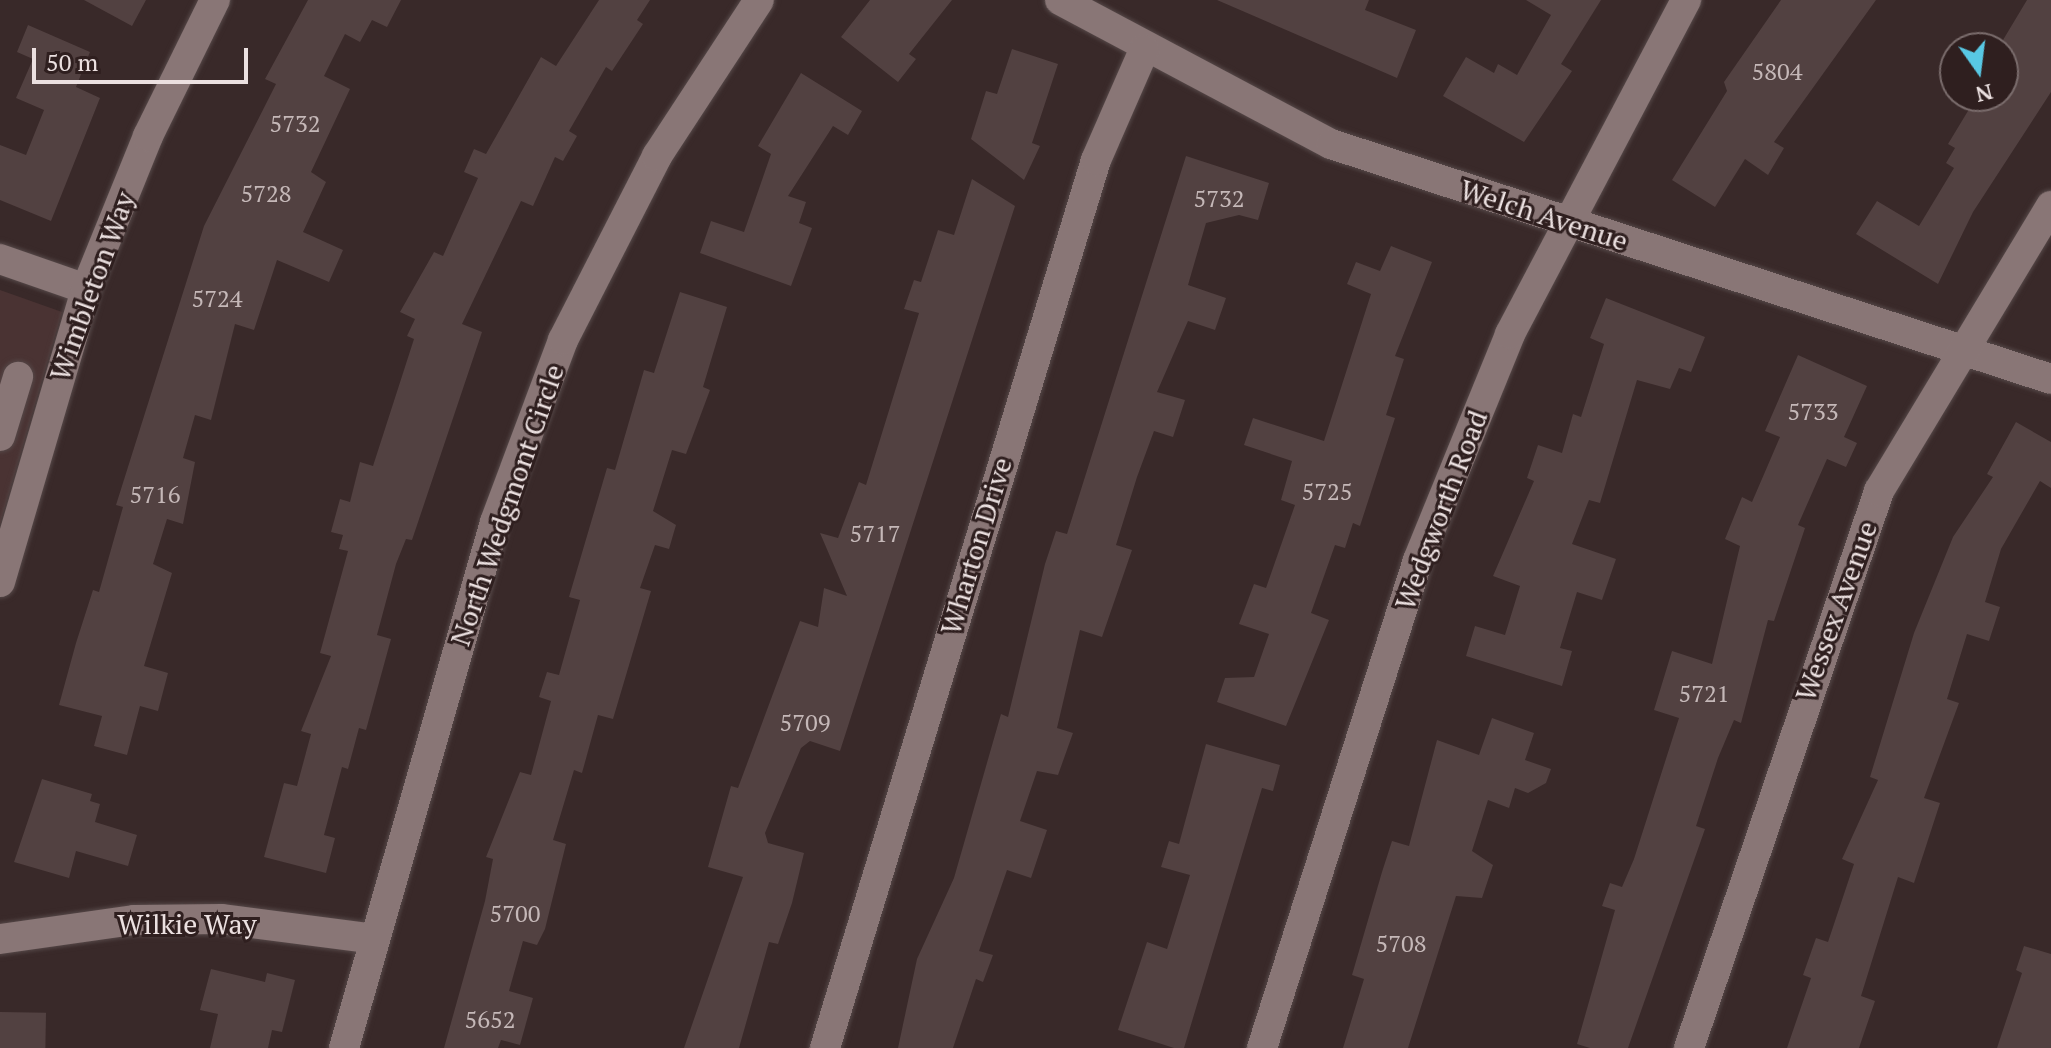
<!DOCTYPE html>
<html>
<head>
<meta charset="utf-8">
<style>
  body { margin:0 }
  #map { position:relative; width:2051px; height:1048px; overflow:hidden; background:#392929; font-family:"PT Serif",serif }
  div>[style] { position:absolute }
  [style*='--x'] { left:calc(var(--x)*1px); top:calc(var(--y)*1px); width:calc(var(--w)*1px); rotate:calc(var(--a)*1deg) }
  .built>* { inset:0; background:#4a3333 }
  .building>* { inset:0; background:#524141; transform-origin:0 0 }
  .roads { filter:drop-shadow(0 0 2px #554848) drop-shadow(0 0 2px #554848) }
  .minor>* { height:30px; margin:-15px; padding:0 15px; transform-origin:15px; border-radius:15px; background:#897676 }
  span { translate:-50% -50%; white-space:nowrap; text-align:center; line-height:1.15; -webkit-text-stroke:6px #2f1f1f; paint-order:stroke }
  .number-label { font-size:24px; color:#c5b8b8 }
  .number-label span { -webkit-text-stroke-width:0 }
  .street-label { font-size:28px; color:#ebe0e0 }
  .north { position:absolute; left:1939px; top:32px; width:80px; height:80px; box-sizing:border-box; background:#2f1f1f; border:2px solid #7a6c6c; border-radius:50%; rotate:166deg; font-size:22px; font-weight:700; line-height:32px; text-align:center; color:#ebe0e0 }
  .north::after { content:''; display:block; margin:auto; width:28px; height:36px; background:#58c8e4; clip-path:polygon(50% 0,100% 100%,50% 72%,0 100%) }
  .scale { position:absolute; left:32px; top:48px; width:216px; height:36px; box-sizing:border-box; border:4px solid #ebe0e0; border-top:0; padding-left:10px; font-size:24px; line-height:28px; white-space:nowrap; color:#ebe0e0; -webkit-text-stroke:6px #2f1f1f; paint-order:stroke }
</style>
</head>
<body>
<div id="map">
  <div class="built">
    <div style="clip-path:polygon(0 290px,62px 312px,0 524px)"></div>
  </div>
  <div class="building">
    <div style="clip-path:polygon(84px 0,146px 0,132px 26px)"></div>
    <div style="clip-path:polygon(308px 0,401px 0,387px 27px,372px 20px,360px 42px,345px 34px,324px 76px,350px 89px,311px 172px,326px 182px,303px 232px,343px 250px,329px 282px,277px 260px,254px 330px,235px 324px,211px 420px,195px 415px,183px 458px,195px 462px,183px 524px,167px 519px,153px 564px,172px 573px,144px 666px,168px 673px,158px 711px,140px 706px,127px 755px,94px 746px,102px 716px,59px 705px,76px 643px,93px 590px,99px 592px,123px 507px,116px 505px,204px 226px,276px 84px,265px 79px)"></div>
    <div style="clip-path:polygon(599px 0,650px 0,637px 20px,643px 24px,612px 71px,606px 67px,569px 131px,577px 136px,563px 161px,555px 157px,533px 206px,521px 201px,462px 324px,482px 332px,412px 540px,406px 539px,396px 564px,377px 635px,391px 639px,366px 730px,359px 728px,348px 769px,342px 767px,324px 835px,335px 838px,326px 873px,264px 857px,284px 783px,297px 786px,311px 734px,301px 731px,331px 656px,320px 653px,348px 551px,339px 549px,343px 535px,331px 532px,340px 499px,350px 502px,360px 462px,373px 466px,414px 339px,407px 336px,415px 319px,400px 312px,434px 252px,443px 256px,478px 178px,464px 172px,474px 149px,486px 154px,541px 57px,556px 66px)"></div>
    <div style="clip-path:polygon(870px 0,952px 0,909px 54px,916px 59px,898px 82px,841px 37px)"></div>
    <div style="clip-path:polygon(1217px 0,1369px 0,1365px 10px,1416px 30px,1397px 78px)"></div>
    <div style="clip-path:polygon(1526px 0,1601px 0,1561px 64px,1572px 71px,1524px 142px,1443px 96px,1466px 57px,1494px 73px,1498px 64px,1517px 75px,1551px 15px)"></div>
    <div style="clip-path:polygon(1781px 0,1876px 0,1774px 142px,1784px 148px,1768px 175px,1745px 159px,1715px 207px,1672px 180px,1727px 91px,1724px 82px)"></div>
    <div style="clip-path:polygon(2027px 0,2051px 0,2051px 92px,1973px 212px,1938px 284px,1856px 234px,1877px 201px,1919px 226px,1954px 168px,1946px 163px,1955px 148px,1948px 144px,1977px 96px,2003px 96px,2003px 40px)"></div>
    <div style="clip-path:polygon(28px 25px,90px 52px,76px 87px,100px 98px,51px 221px,0 200px,0 145px,26px 155px,44px 110px,16px 98px,33px 59px,17px 52px)"></div>
    <div style="clip-path:polygon(1012px 49px,1058px 64px,1032px 143px,1040px 146px,1024px 180px,971px 139px,986px 91px,997px 94px)"></div>
    <div style="clip-path:polygon(801px 73px,862px 111px,848px 135px,833px 126px,788px 196px,806px 202px,799px 223px,812px 228px,791px 286px,700px 253px,711px 221px,744px 232px,771px 154px,758px 146px)"></div>
    <div style="clip-path:polygon(1186px 156px,1269px 183px,1258px 220px,1239px 215px,1206px 223px,1188px 285px,1226px 298px,1215px 330px,1188px 321px,1157px 392px,1185px 400px,1173px 437px,1154px 431px,1137px 477px,1116px 545px,1132px 550px,1102px 637px,1080px 630px,1057px 728px,1073px 733px,1058px 775px,1037px 771px,1020px 821px,1047px 830px,1031px 878px,1007px 870px,979px 951px,993px 955px,983px 982px,976px 979px,953px 1048px,898px 1048px,917px 959px,954px 878px,1001px 714px,1008px 717px,1045px 564px,1056px 531px,1067px 534px)"></div>
    <div style="clip-path:polygon(972px 179px,1015px 206px,840px 751px,810px 741px,801px 748px,765px 833px,768px 843px,804px 853px,792px 903px,778px 944px,769px 942px,739px 1048px,684px 1048px,743px 877px,708px 867px,731px 786px,738px 788px,800px 621px,818px 627px,824px 588px,847px 596px,820px 533px,838px 538px,859px 482px,866px 485px,919px 313px,904px 309px,914px 280px,921px 282px,938px 230px,954px 235px)"></div>
    <div style="clip-path:polygon(1391px 246px,1432px 262px,1395px 356px,1404px 359px,1386px 415px,1395px 418px,1360px 526px,1353px 523px,1345px 548px,1335px 545px,1311px 613px,1329px 620px,1286px 726px,1217px 702px,1225px 678px,1254px 677px,1269px 634px,1239px 624px,1254px 584px,1266px 588px,1295px 505px,1281px 500px,1292px 461px,1244px 445px,1253px 418px,1324px 441px,1371px 294px,1347px 284px,1356px 262px,1380px 271px)"></div>
    <div style="clip-path:polygon(680px 292px,727px 307px,703px 387px,710px 390px,686px 454px,672px 450px,653px 511px,676px 525px,669px 549px,655px 545px,640px 588px,651px 591px,613px 719px,598px 715px,582px 773px,574px 770px,553px 840px,566px 844px,545px 929px,537px 945px,523px 941px,509px 991px,533px 998px,520px 1045px,501px 1040px,498px 1048px,444px 1048px,485px 901px,493px 859px,486px 857px,520px 772px,531px 775px,551px 701px,539px 697px,547px 672px,559px 675px,580px 600px,569px 597px,607px 468px,615px 470px,644px 370px,654px 373px)"></div>
    <div style="clip-path:polygon(1606px 298px,1705px 337px,1691px 372px,1679px 368px,1670px 389px,1637px 380px,1600px 503px,1589px 500px,1572px 544px,1616px 559px,1602px 600px,1577px 592px,1560px 648px,1572px 651px,1562px 686px,1466px 656px,1475px 626px,1505px 635px,1520px 586px,1493px 576px,1534px 481px,1527px 478px,1538px 445px,1562px 453px,1573px 414px,1581px 417px,1604px 344px,1590px 338px)"></div>
    <div style="clip-path:polygon(1798px 355px,1867px 386px,1844px 437px,1857px 443px,1846px 467px,1827px 459px,1798px 525px,1805px 528px,1774px 621px,1768px 620px,1741px 723px,1734px 720px,1718px 758px,1696px 826px,1705px 829px,1628px 1048px,1590px 1048px,1577px 1044px,1615px 910px,1602px 906px,1610px 883px,1622px 887px,1634px 859px,1679px 718px,1654px 710px,1672px 651px,1712px 664px,1740px 546px,1725px 539px,1742px 497px,1752px 502px,1780px 437px,1765px 431px)"></div>
    <div style="clip-path:polygon(2016px 422px,2051px 442px,2051px 488px,2040px 481px,2001px 549px,1985px 602px,2000px 607px,1989px 641px,1967px 634px,1947px 699px,1959px 703px,1924px 798px,1940px 803px,1914px 883px,1898px 877px,1861px 996px,1875px 1001px,1859px 1048px,1787px 1048px,1811px 978px,1803px 975px,1816px 938px,1828px 942px,1854px 864px,1842px 859px,1878px 780px,1870px 777px,1914px 633px,1953px 537px,1993px 477px,1987px 474px)"></div>
    <div style="clip-path:polygon(1492px 718px,1534px 733px,1525px 760px,1551px 769px,1546px 783px,1528px 793px,1515px 788px,1509px 808px,1488px 800px,1472px 851px,1493px 865px,1482px 898px,1456px 896px,1408px 1048px,1343px 1048px,1364px 979px,1352px 975px,1382px 872px,1392px 841px,1409px 846px,1437px 740px,1479px 755px)"></div>
    <div style="clip-path:polygon(1206px 744px,1280px 765px,1273px 791px,1262px 788px,1184px 1048px,1174px 1048px,1118px 1030px,1147px 942px,1167px 949px,1190px 875px,1161px 867px,1169px 841px,1179px 844px)"></div>
    <div style="clip-path:polygon(42px 779px,92px 794px,90px 801px,100px 804px,95px 822px,137px 835px,128px 866px,76px 851px,69px 878px,14px 862px)"></div>
    <div style="clip-path:polygon(2024px 946px,2051px 954px,2051px 1048px,1997px 1048px,2022px 973px,2016px 970px)"></div>
    <div style="clip-path:polygon(211px 969px,265px 982px,267px 973px,295px 980px,282px 1032px,272px 1030px,268px 1048px,210px 1048px,218px 1014px,200px 1010px)"></div>
    <div style="left:0;top:1012px;width:46px;height:36px;rotate:1deg"></div>
  </div>
  <div class="roads">
    <div class="minor">
      <div style="--x:1060;--y:0;--w:307;--a:28"></div>
      <div style="--x:1331;--y:144;--w:757;--a:18.08"></div>
      <div style="--x:0;--y:259;--w:91;--a:19.2"></div>
      <div style="--x:0;--y:436;--w:62;--a:-73"></div>
      <div style="--x:0;--y:582;--w:305;--a:-73.6"></div>
      <div style="--x:86;--y:289;--w:165;--a:-67.9"></div>
      <div style="--x:148;--y:136;--w:152;--a:-63.8"></div>
      <div style="--x:0;--y:939;--w:135;--a:-8.1"></div>
      <div style="--x:134;--y:920;--w:87;--a:-0.7"></div>
      <div style="--x:221;--y:919;--w:155;--a:7.4"></div>
      <div style="--x:344;--y:1048;--w:547;--a:-73.98"></div>
      <div style="--x:495;--y:522;--w:194;--a:-69.5"></div>
      <div style="--x:563;--y:340;--w:207;--a:-62.9"></div>
      <div style="--x:657;--y:156;--w:186;--a:-56.8"></div>
      <div style="--x:825;--y:1048;--w:928;--a:-73.03"></div>
      <div style="--x:1096;--y:160;--w:120;--a:-66.4"></div>
      <div style="--x:1262;--y:1048;--w:512;--a:-72.27"></div>
      <div style="--x:1418;--y:560;--w:244;--a:-67.8"></div>
      <div style="--x:1510;--y:334;--w:378;--a:-62.2"></div>
      <div style="--x:1689;--y:1048;--w:589;--a:-71.16"></div>
      <div style="--x:1879;--y:491;--w:333;--a:-58.9"></div>
    </div>
  </div>
  <div class="number-label">
    <span style="left:1777px;top:72px">5804</span>
    <span style="left:295px;top:124px">5732</span>
    <span style="left:266px;top:194px">5728</span>
    <span style="left:1219px;top:199px">5732</span>
    <span style="left:217px;top:299px">5724</span>
    <span style="left:1813px;top:412px">5733</span>
    <span style="left:1327px;top:492px">5725</span>
    <span style="left:155px;top:495px">5716</span>
    <span style="left:875px;top:534px">5717</span>
    <span style="left:1704px;top:694px">5721</span>
    <span style="left:805px;top:723px">5709</span>
    <span style="left:515px;top:914px">5700</span>
    <span style="left:1401px;top:944px">5708</span>
    <span style="left:490px;top:1020px">5652</span>
  </div>
  <div class="street-label">
    <span style="left:1544px;top:215px;rotate:18deg">Welch Avenue</span>
    <span style="left:92px;top:286px;rotate:-70deg">Wimbleton Way</span>
    <span style="left:507px;top:505px;rotate:-71deg">North Wedgmont Circle</span>
    <span style="left:1441px;top:510px;rotate:-69deg">Wedgworth Road</span>
    <span style="left:976px;top:546px;rotate:-73deg">Wharton Drive</span>
    <span style="left:1836px;top:611px;rotate:-70deg">Wessex Avenue</span>
    <span style="left:187px;top:924px">Wilkie Way</span>
  </div>
  <div class="north">N</div>
  <div class="scale">50 m</div>
</div>
</body>
</html>
